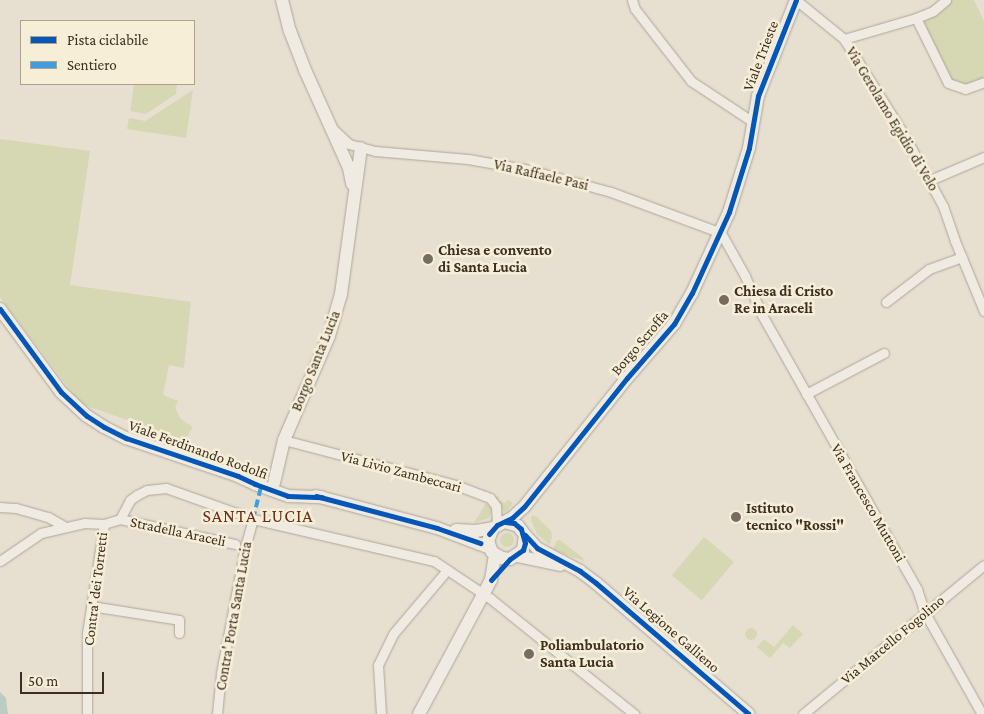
<!DOCTYPE html>
<html>
<head>
<meta charset="utf-8">
<style>
  body { margin:0 }
  #map { position:relative; width:984px; height:714px; overflow:hidden; background:#e7e0d1; font-family:"Crimson Pro",serif }
  div>[style] { position:absolute }
  [style*='--x'] { left:calc(var(--x)*1px); top:calc(var(--y)*1px); width:calc(var(--w)*1px); rotate:calc(var(--a)*1deg) }
  .green>* { inset:0; background:#d6d7b3; transform-origin:0 0 }
  .round { border-radius:50% }
  .water>* { inset:0; background:#bcccc2 }
  .roads { filter:drop-shadow(0 0 1px #ada599) drop-shadow(0 0 1px #ada599) }
  .street>* { height:9px; margin:-4.5px; padding:0 4.5px; transform-origin:4.5px; border-radius:4.5px; background:#efebe3 }
  .secondary>* { height:12px; margin:-6px; padding:0 6px; transform-origin:6px; border-radius:6px; background:#efebe3 }
  .quiet>* { height:4px; margin-top:-2px; transform-origin:0; background:repeating-linear-gradient(90deg,#3f9de0 0 8px,transparent 0 12px) }
  .cycleway>* { height:5px; margin:-2.5px; padding:0 2.5px; transform-origin:2.5px; border-radius:2.5px; background:#0057b8 }
  .dots>* { width:14px; height:14px; translate:-50% -50%; box-sizing:border-box; border:2px solid #f7eed8; border-radius:50% }
  span { translate:-50% -50%; white-space:nowrap; text-align:center; line-height:1.15; -webkit-text-stroke:5px #f7eed8; paint-order:stroke }
  .street-label { font-size:15px; color:#3d2e20 }
  .poi-label { font-size:15px; color:#3d2e20; font-weight:700 }
  .left { translate:0 -50%; text-align:left }
  .quarter-label { font-size:18px; color:#6b2e1e; letter-spacing:1px }
  .legend { position:absolute; left:20px; top:20px; width:175px; height:65px; box-sizing:border-box; background:#f7eed8; border:1px solid #ada18e; margin:0; padding:6px 9px; list-style:none; font-size:15px; color:#3d2e20 }
  .legend li { display:flex; align-items:center; gap:10px; height:25px }
  .legend b { width:25px; border:1px solid #ada18e }
  .scale { position:absolute; left:20px; top:672px; width:84px; height:22px; box-sizing:border-box; border:2px solid #3d2e20; border-top:0; padding-left:6px; font-size:15px; line-height:18px; white-space:nowrap; color:#3d2e20; -webkit-text-stroke:4px #f7eed8; paint-order:stroke }
</style>
</head>
<body>
<div id="map">
  <div class="green">
    <div style="clip-path:polygon(946px 0,974px 0,984px 21px,984px 82px,965px 89px,948px 83px,916px 18px)"></div>
    <div style="clip-path:polygon(134px 84px,177px 84px,176px 94px,146px 114px,130px 111px)"></div>
    <div style="clip-path:polygon(193px 90px,186px 138px,127px 129px,129px 118px,145px 121px)"></div>
    <div style="clip-path:polygon(0 139px,90px 151px,70px 285px,191px 302px,184px 368px,169px 365px,163px 395px,178px 401px,175px 408px,181px 419px,193px 427px,185px 440px,81px 404px,0 297px)"></div>
    <div style="clip-path:polygon(493px 496px,499px 497px,498px 500px,505px 503px,508px 500px,513px 503px,507px 511px,504px 512px)"></div>
    <div style="clip-path:polygon(486px 503px,492px 509px,489px 518px,474px 523px)"></div>
    <div style="clip-path:polygon(532px 515px,537px 517px,551px 531px,552px 537px,550px 545px,537px 534px,531px 520px)"></div>
    <div class="round" style="left:500px;top:533px;width:14px;height:14px"></div>
    <div style="left:704px;top:537px;width:39px;height:50px;rotate:40deg"></div>
    <div style="clip-path:polygon(560px 540px,583px 558px,584px 561px,553px 550px,556px 541px)"></div>
    <div style="clip-path:polygon(793px 625px,803px 634px,790px 648px,783px 643px,770px 658px,757px 647px,764px 639px,774px 647px)"></div>
    <div class="round" style="left:745px;top:628px;width:12px;height:12px"></div>
  </div>
  <div class="water">
    <div style="clip-path:polygon(0 692px,6px 698px,8px 714px,0 714px)"></div>
  </div>
  <div class="roads">
    <div class="street">
      <div style="--x:632;--y:0;--w:9;--a:72"></div>
      <div style="--x:635;--y:9;--w:91;--a:52.1"></div>
      <div style="--x:691;--y:81;--w:74;--a:33.5"></div>
      <div style="--x:796;--y:0;--w:62;--a:39.1"></div>
      <div style="--x:844;--y:39;--w:111;--a:57.9"></div>
      <div style="--x:903;--y:133;--w:83;--a:61.3"></div>
      <div style="--x:943;--y:206;--w:37;--a:71"></div>
      <div style="--x:955;--y:241;--w:76;--a:67.5"></div>
      <div style="--x:916;--y:18;--w:72;--a:63.8"></div>
      <div style="--x:948;--y:83;--w:18;--a:19"></div>
      <div style="--x:965;--y:89;--w:20;--a:-20"></div>
      <div style="--x:844;--y:39;--w:75;--a:-16.3"></div>
      <div style="--x:916;--y:18;--w:18;--a:-22"></div>
      <div style="--x:933;--y:11;--w:17;--a:-40"></div>
      <div style="--x:333;--y:129;--w:22;--a:43"></div>
      <div style="--x:349;--y:144;--w:27;--a:15"></div>
      <div style="--x:375;--y:151;--w:93;--a:4.9"></div>
      <div style="--x:468;--y:159;--w:63;--a:10.1"></div>
      <div style="--x:530;--y:170;--w:84;--a:15.2"></div>
      <div style="--x:611;--y:192;--w:117;--a:20.4"></div>
      <div style="--x:721;--y:233;--w:49;--a:60.8"></div>
      <div style="--x:745;--y:276;--w:43;--a:66.4"></div>
      <div style="--x:762;--y:315;--w:315;--a:60.5"></div>
      <div style="--x:917;--y:589;--w:25;--a:72"></div>
      <div style="--x:925;--y:613;--w:116;--a:60.6"></div>
      <div style="--x:930;--y:180;--w:59;--a:-23.1"></div>
      <div style="--x:886;--y:302;--w:54;--a:-37.5"></div>
      <div style="--x:929;--y:269;--w:35;--a:-20"></div>
      <div style="--x:806;--y:394;--w:88;--a:-27.7"></div>
      <div style="--x:284;--y:440;--w:178;--a:14.7"></div>
      <div style="--x:456;--y:485;--w:31;--a:21"></div>
      <div style="--x:485;--y:496;--w:5;--a:22"></div>
      <div style="--x:490;--y:498;--w:10;--a:53"></div>
      <div style="--x:496;--y:506;--w:19;--a:87"></div>
      <div style="--x:0;--y:507;--w:16;--a:4"></div>
      <div style="--x:16;--y:508;--w:33;--a:16"></div>
      <div style="--x:48;--y:517;--w:20;--a:30"></div>
      <div style="--x:120;--y:519;--w:21;--a:-62"></div>
      <div style="--x:130;--y:500;--w:9;--a:-36"></div>
      <div style="--x:137;--y:495;--w:11;--a:-27"></div>
      <div style="--x:147;--y:490;--w:19;--a:-6"></div>
      <div style="--x:166;--y:488;--w:92;--a:19.6"></div>
      <div style="--x:253;--y:519;--w:186;--a:13.1"></div>
      <div style="--x:434;--y:561;--w:69;--a:33.7"></div>
      <div style="--x:491;--y:599;--w:184;--a:38.8"></div>
      <div style="--x:120;--y:519;--w:118;--a:12.3"></div>
      <div style="--x:0;--y:561;--w:50;--a:-34.3"></div>
      <div style="--x:41;--y:533;--w:44;--a:-13.1"></div>
      <div style="--x:84;--y:523;--w:20;--a:3"></div>
      <div style="--x:104;--y:524;--w:17;--a:-17"></div>
      <div style="--x:91;--y:606;--w:89;--a:9"></div>
      <div style="--x:179;--y:620;--w:13;--a:90"></div>
      <div style="--x:87;--y:714;--w:81;--a:-90"></div>
      <div style="--x:87;--y:633;--w:110;--a:-81.1"></div>
      <div style="--x:217;--y:714;--w:41;--a:-84.4"></div>
      <div style="--x:221;--y:673;--w:128;--a:-79.2"></div>
      <div style="--x:245;--y:547;--w:29;--a:-74"></div>
      <div style="--x:381;--y:714;--w:49;--a:-93.5"></div>
      <div style="--x:378;--y:665;--w:34;--a:-64"></div>
      <div style="--x:393;--y:634;--w:84;--a:-49.8"></div>
      <div style="--x:803;--y:714;--w:234;--a:-39.5"></div>
    </div>
    <div class="secondary">
      <div style="--x:282;--y:0;--w:32;--a:76"></div>
      <div style="--x:290;--y:31;--w:42;--a:69"></div>
      <div style="--x:305;--y:70;--w:107;--a:65.8"></div>
      <div style="--x:349;--y:168;--w:16;--a:79"></div>
      <div style="--x:0;--y:309;--w:103;--a:53.7"></div>
      <div style="--x:61;--y:392;--w:35;--a:43"></div>
      <div style="--x:87;--y:416;--w:20;--a:33"></div>
      <div style="--x:104;--y:427;--w:25;--a:27"></div>
      <div style="--x:126;--y:438;--w:118;--a:18.7"></div>
      <div style="--x:238;--y:476;--w:19;--a:25"></div>
      <div style="--x:255;--y:484;--w:35;--a:20"></div>
      <div style="--x:288;--y:496;--w:34;--a:2"></div>
      <div style="--x:274;--y:483;--w:44;--a:-76.9"></div>
      <div style="--x:284;--y:440;--w:113;--a:-66.6"></div>
      <div style="--x:329;--y:336;--w:44;--a:-74.1"></div>
      <div style="--x:341;--y:294;--w:147;--a:-82.2"></div>
      <div style="--x:316;--y:496;--w:125;--a:14.8"></div>
      <div style="--x:437;--y:528;--w:57;--a:20.7"></div>
      <div style="--x:505;--y:522;--w:14;--a:17"></div>
      <div style="--x:518;--y:526;--w:11;--a:52"></div>
      <div style="--x:525;--y:535;--w:15;--a:98"></div>
      <div style="--x:523;--y:550;--w:16;--a:145"></div>
      <div style="--x:510;--y:559;--w:8;--a:-173"></div>
      <div style="--x:502;--y:558;--w:12;--a:-149"></div>
      <div style="--x:492;--y:552;--w:12;--a:-110"></div>
      <div style="--x:488;--y:541;--w:14;--a:-69"></div>
      <div style="--x:493;--y:528;--w:21;--a:-28"></div>
      <div style="--x:512;--y:518;--w:16;--a:-43"></div>
      <div style="--x:524;--y:507;--w:165;--a:-51.4"></div>
      <div style="--x:627;--y:378;--w:72;--a:-49"></div>
      <div style="--x:674;--y:324;--w:36;--a:-60"></div>
      <div style="--x:692;--y:293;--w:89;--a:-65.4"></div>
      <div style="--x:729;--y:212;--w:67;--a:-72.6"></div>
      <div style="--x:749;--y:148;--w:53;--a:-80.2"></div>
      <div style="--x:758;--y:96;--w:103;--a:-68.4"></div>
      <div style="--x:456;--y:530;--w:20;--a:3"></div>
      <div style="--x:476;--y:531;--w:17;--a:-10"></div>
      <div style="--x:525;--y:535;--w:18;--a:47"></div>
      <div style="--x:537;--y:548;--w:49;--a:28.1"></div>
      <div style="--x:580;--y:571;--w:20;--a:37"></div>
      <div style="--x:596;--y:583;--w:201;--a:40.6"></div>
      <div style="--x:517;--y:556;--w:44;--a:11.8"></div>
      <div style="--x:419;--y:714;--w:152;--a:-61.8"></div>
      <div style="--x:491;--y:580;--w:25;--a:-81"></div>
    </div>
  </div>
  <div class="quiet">
    <div style="--x:253;--y:519;--w:33;--a:-76"></div>
  </div>
  <div class="cycleway">
    <div style="--x:0;--y:309;--w:103;--a:53.7"></div>
    <div style="--x:61;--y:392;--w:35;--a:43"></div>
    <div style="--x:87;--y:416;--w:20;--a:33"></div>
    <div style="--x:104;--y:427;--w:25;--a:27"></div>
    <div style="--x:126;--y:438;--w:118;--a:18.7"></div>
    <div style="--x:238;--y:476;--w:19;--a:25"></div>
    <div style="--x:255;--y:484;--w:35;--a:20"></div>
    <div style="--x:288;--y:496;--w:34;--a:2"></div>
    <div style="--x:316;--y:496;--w:125;--a:14.8"></div>
    <div style="--x:437;--y:528;--w:46;--a:19.2"></div>
    <div style="--x:489;--y:534;--w:12;--a:-48"></div>
    <div style="--x:497;--y:525;--w:17;--a:-25"></div>
    <div style="--x:512;--y:518;--w:16;--a:-43"></div>
    <div style="--x:524;--y:507;--w:165;--a:-51.4"></div>
    <div style="--x:627;--y:378;--w:72;--a:-49"></div>
    <div style="--x:674;--y:324;--w:36;--a:-60"></div>
    <div style="--x:692;--y:293;--w:89;--a:-65.4"></div>
    <div style="--x:729;--y:212;--w:67;--a:-72.6"></div>
    <div style="--x:749;--y:148;--w:53;--a:-80.2"></div>
    <div style="--x:758;--y:96;--w:103;--a:-68.4"></div>
    <div style="--x:525;--y:535;--w:18;--a:47"></div>
    <div style="--x:537;--y:548;--w:49;--a:28.1"></div>
    <div style="--x:580;--y:571;--w:20;--a:37"></div>
    <div style="--x:596;--y:583;--w:201;--a:40.6"></div>
    <div style="--x:491;--y:580;--w:28;--a:-48"></div>
    <div style="--x:510;--y:559;--w:16;--a:-35"></div>
    <div style="--x:523;--y:550;--w:7;--a:-74"></div>
    <div style="--x:525;--y:543;--w:15;--a:-106"></div>
    <div style="--x:521;--y:529;--w:9;--a:-139"></div>
    <div style="--x:514;--y:523;--w:9;--a:-174"></div>
  </div>
  <div class="dots">
    <div style="left:428px;top:259px;background:#786c5e"></div>
    <div style="left:724px;top:300px;background:#786c5e"></div>
    <div style="left:736px;top:517px;background:#786c5e"></div>
    <div style="left:529px;top:654px;background:#786c5e"></div>
  </div>
  <div class="street-label">
    <span style="left:761px;top:56px;rotate:-69deg">Viale Trieste</span>
    <span style="left:892px;top:119px;rotate:59deg">Via Gerolamo Egidio di Velo</span>
    <span style="left:541px;top:175px;rotate:13deg">Via Raffaele Pasi</span>
    <span style="left:640px;top:343px;rotate:-50deg">Borgo Scroffa</span>
    <span style="left:316px;top:361px;rotate:-68deg">Borgo Santa Lucia</span>
    <span style="left:198px;top:450px;rotate:20deg">Viale Ferdinando Rodolfi</span>
    <span style="left:401px;top:472px;rotate:15deg">Via Livio Zambeccari</span>
    <span style="left:868px;top:503px;rotate:60deg">Via Francesco Muttoni</span>
    <span style="left:178px;top:532px;rotate:12deg">Stradella Araceli</span>
    <span style="left:96px;top:589px;rotate:-83deg">Contra' dei Torretti</span>
    <span style="left:234px;top:616px;rotate:-80deg">Contra' Porta Santa Lucia</span>
    <span style="left:671px;top:630px;rotate:41deg">Via Legione Gallieno</span>
    <span style="left:893px;top:640px;rotate:-40deg">Via Marcello Fogolino</span>
  </div>
  <div class="poi-label">
    <span class="left" style="left:438px;top:259px">Chiesa e convento<br>di Santa Lucia</span>
    <span class="left" style="left:734px;top:300px">Chiesa di Cristo<br>Re in Araceli</span>
    <span class="left" style="left:746px;top:517px">Istituto<br>tecnico "Rossi"</span>
    <span class="left" style="left:540px;top:654px">Poliambulatorio<br>Santa Lucia</span>
  </div>
  <div class="quarter-label">
    <span style="left:258px;top:516px">SANTA LUCIA</span>
  </div>
  <ul class="legend">
  <li><b style="height:6px;background:#0057b8"></b>Pista ciclabile</li>
  <li><b style="height:6px;background:#3f9de0"></b>Sentiero</li>
  </ul>
  <div class="scale">50 m</div>
</div>
</body>
</html>
